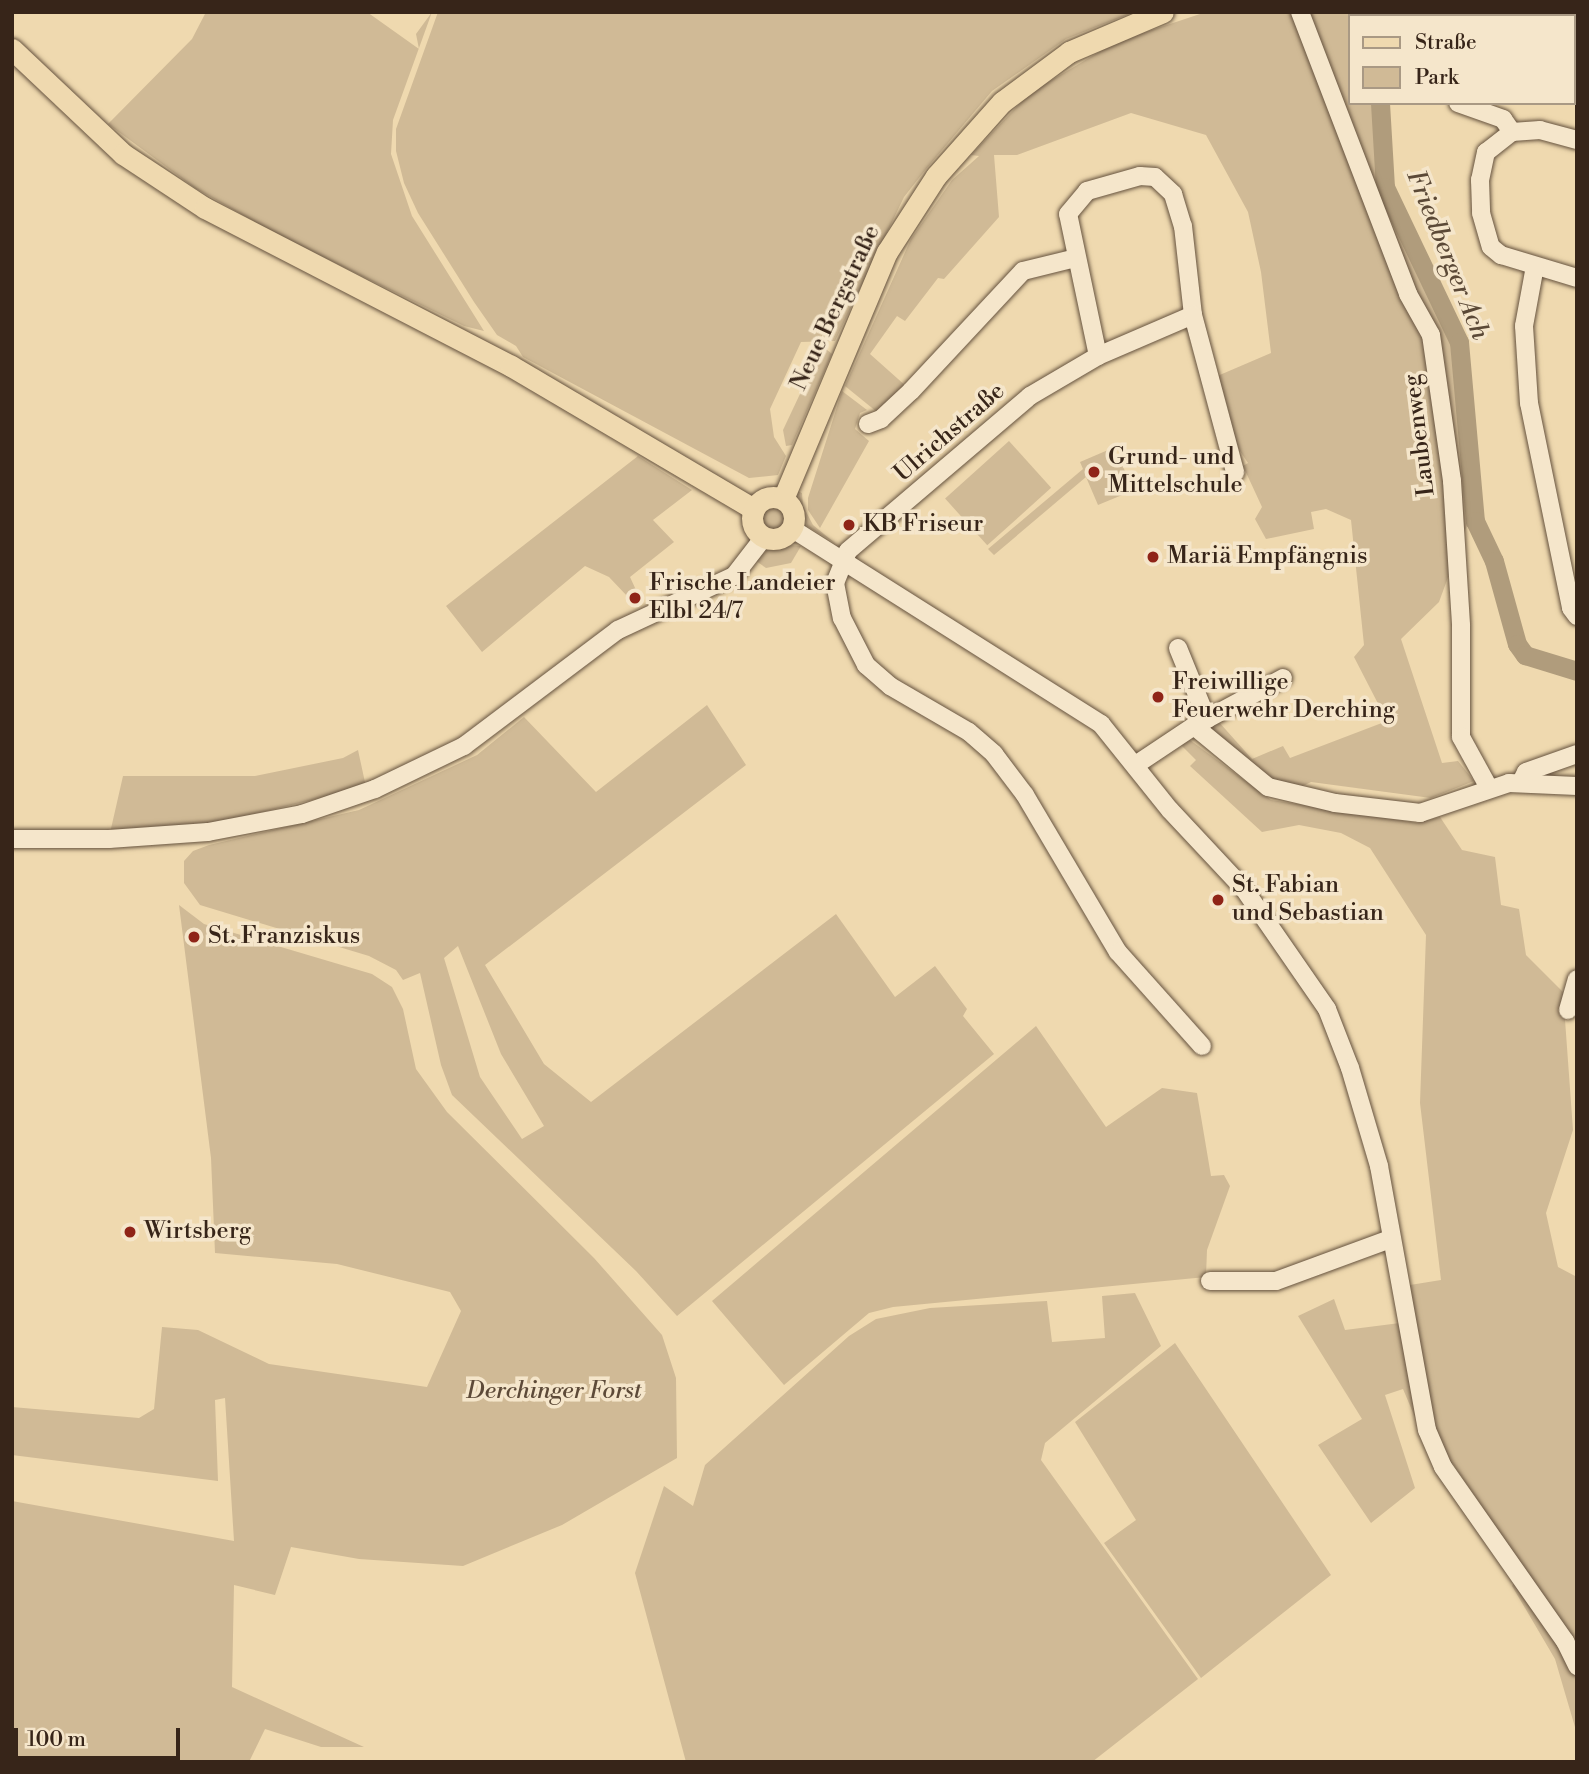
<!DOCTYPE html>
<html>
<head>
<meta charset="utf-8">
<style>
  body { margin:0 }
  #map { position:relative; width:1589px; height:1774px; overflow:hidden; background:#efd9af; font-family:"Libre Bodoni",serif }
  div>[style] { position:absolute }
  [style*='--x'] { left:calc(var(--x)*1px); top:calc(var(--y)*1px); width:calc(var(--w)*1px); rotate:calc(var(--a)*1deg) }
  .green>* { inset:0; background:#d0ba96; transform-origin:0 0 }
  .round { border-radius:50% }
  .river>* { height:19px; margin:-9.5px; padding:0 9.5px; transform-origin:9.5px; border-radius:9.5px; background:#b09c7c }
  .roads { filter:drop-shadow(0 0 2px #65523e) drop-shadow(0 0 2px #65523e) }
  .minor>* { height:18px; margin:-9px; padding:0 9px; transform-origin:9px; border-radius:9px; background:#f5e6cb }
  .major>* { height:21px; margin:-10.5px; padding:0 10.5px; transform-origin:10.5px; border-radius:10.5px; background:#efd9af }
  .major>.ring { margin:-10.5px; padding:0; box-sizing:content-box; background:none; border:21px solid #efd9af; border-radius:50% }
  .dots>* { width:19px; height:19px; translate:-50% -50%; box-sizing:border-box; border:4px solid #f5e6cb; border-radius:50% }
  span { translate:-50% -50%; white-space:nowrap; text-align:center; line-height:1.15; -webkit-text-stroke:7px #f5e6cb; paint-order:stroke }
  .street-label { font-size:24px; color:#372519 }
  .poi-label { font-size:24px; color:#372519 }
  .left { translate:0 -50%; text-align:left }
  .park-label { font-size:24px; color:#5d4a38; font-style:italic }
  .water-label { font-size:26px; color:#5b4937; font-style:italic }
  .frame { position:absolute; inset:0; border:14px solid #372519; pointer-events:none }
  .legend { position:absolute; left:1348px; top:14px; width:228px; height:91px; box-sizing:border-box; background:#f5e6cb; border:2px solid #a99984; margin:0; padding:9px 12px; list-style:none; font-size:21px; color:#372519 }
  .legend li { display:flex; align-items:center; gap:14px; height:35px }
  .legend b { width:35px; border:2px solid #a99984 }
  .scale { position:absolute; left:14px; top:1728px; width:166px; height:32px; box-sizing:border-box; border:4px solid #372519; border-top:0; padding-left:9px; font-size:21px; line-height:24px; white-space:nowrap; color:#372519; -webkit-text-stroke:5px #f5e6cb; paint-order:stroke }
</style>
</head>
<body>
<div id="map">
  <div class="green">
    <div style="clip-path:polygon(206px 12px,367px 12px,419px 49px,416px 34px,432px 12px,393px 120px,391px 154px,412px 216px,484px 331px,464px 326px,278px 235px,195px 188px,108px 124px,192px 39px)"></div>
    <div style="clip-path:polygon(438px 12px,1134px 12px,1066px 39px,992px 91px,926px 169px,904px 197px,835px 341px,801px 342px,770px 409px,774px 437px,786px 456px,778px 475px,749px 478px,523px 357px,516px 346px,497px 335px,474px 302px,418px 213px,404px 183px,396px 151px,396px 129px)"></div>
    <div style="clip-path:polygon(1206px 12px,1380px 13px,1349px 16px,1349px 103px,1374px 103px,1381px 191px,1454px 344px,1473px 509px,1439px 602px,1401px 639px,1442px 763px,1458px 761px,1474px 781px,1431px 798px,1311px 782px,1297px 789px,1275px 782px,1242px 761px,1209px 726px,1218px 721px,1252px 759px,1283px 746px,1290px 758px,1387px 721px,1354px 657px,1364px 645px,1351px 520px,1326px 509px,1311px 512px,1314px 529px,1266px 539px,1255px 519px,1262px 507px,1243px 466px,1248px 463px,1236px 445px,1215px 377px,1271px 353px,1261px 272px,1248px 212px,1206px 135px,1131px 113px,1017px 155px,994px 155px,999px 217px,944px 279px,938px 278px,905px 321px,897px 316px,870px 354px,907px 387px,877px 412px,845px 386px,911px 239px,952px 180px,979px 156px,971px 155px,1030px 93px,1116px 42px)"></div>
    <div style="clip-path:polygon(826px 349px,832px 354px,792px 445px,786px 446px,783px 430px,816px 360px)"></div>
    <div style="clip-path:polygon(842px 391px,867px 410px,860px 413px,855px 429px,869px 441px,820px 528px,808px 510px,808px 498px)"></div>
    <div style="left:1009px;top:441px;width:63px;height:86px;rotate:48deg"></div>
    <div style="clip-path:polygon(1108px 450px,1115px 466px,1122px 465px,1126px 473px,1120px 478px,1127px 493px,1098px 505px,1086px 477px,994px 555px,988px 549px,1083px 469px,1080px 462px)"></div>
    <div style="clip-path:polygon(638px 456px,692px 490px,653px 520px,674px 542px,630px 577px,636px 590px,628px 597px,609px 577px,585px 566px,482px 652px,446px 606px)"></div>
    <div style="clip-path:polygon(797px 491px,802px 493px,803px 506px,813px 525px,835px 543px,807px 526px)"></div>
    <div class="round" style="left:757px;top:502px;width:32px;height:32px"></div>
    <div style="clip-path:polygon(789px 545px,801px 546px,791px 563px,766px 568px,756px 561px,768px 549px)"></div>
    <div style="clip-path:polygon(evenodd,707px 705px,746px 765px,485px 965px,544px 1064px,591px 1102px,836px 914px,895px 997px,935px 966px,967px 1009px,963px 1016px,994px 1054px,677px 1316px,636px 1271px,452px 1095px,441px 1065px,420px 973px,403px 980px,396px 970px,369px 956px,200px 905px,184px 883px,184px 861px,193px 851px,209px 845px,359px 810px,477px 755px,524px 717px,596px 792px,707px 705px,458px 946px,501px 1054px,544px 1126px,522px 1139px,480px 1077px,444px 958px,458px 946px)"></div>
    <div style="clip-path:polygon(1190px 740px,1271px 800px,1417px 823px,1440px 817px,1462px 850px,1495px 857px,1501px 905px,1519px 909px,1526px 955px,1563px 992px,1573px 1130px,1546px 1213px,1558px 1267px,1577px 1277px,1577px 1734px,1555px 1659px,1512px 1586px,1524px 1568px,1453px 1464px,1428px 1448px,1403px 1389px,1385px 1395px,1415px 1488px,1371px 1523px,1318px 1445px,1362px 1419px,1298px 1316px,1334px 1299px,1345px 1330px,1400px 1323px,1413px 1310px,1410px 1285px,1441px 1280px,1420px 1103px,1426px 935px,1370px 848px,1341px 833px,1299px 825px,1262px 832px,1190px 766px,1196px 760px,1181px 745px)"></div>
    <div style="clip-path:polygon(358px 750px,366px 787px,209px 825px,110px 833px,123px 776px,255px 776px,343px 758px)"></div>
    <div style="clip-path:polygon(179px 905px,204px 924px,372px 974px,392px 987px,403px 1009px,416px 1069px,447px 1112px,594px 1258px,662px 1335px,676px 1378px,677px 1458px,562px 1525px,463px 1566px,359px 1559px,291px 1547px,275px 1595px,234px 1585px,232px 1687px,364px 1747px,321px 1747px,265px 1729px,249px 1762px,12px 1762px,12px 1501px,234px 1541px,225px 1398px,215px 1400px,218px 1481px,12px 1455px,12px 1407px,139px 1418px,154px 1409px,162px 1327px,198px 1330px,269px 1364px,427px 1387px,461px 1311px,450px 1292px,337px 1264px,215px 1253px,211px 1158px)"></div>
    <div style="clip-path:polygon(1036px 1026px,1106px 1127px,1162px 1088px,1197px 1093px,1211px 1176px,1224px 1175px,1230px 1186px,1207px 1250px,1206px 1277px,893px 1307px,869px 1313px,784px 1385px,712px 1301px)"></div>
    <div style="clip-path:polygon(1135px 1293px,1161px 1346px,1045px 1443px,1041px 1460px,1198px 1679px,1092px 1762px,686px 1762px,635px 1573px,664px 1486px,693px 1506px,705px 1465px,849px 1336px,876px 1319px,930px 1308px,1047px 1301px,1052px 1342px,1105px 1338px,1102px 1296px)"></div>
    <div style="clip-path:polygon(1175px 1343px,1331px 1575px,1201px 1678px,1104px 1543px,1136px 1520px,1075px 1422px)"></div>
  </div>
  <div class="river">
    <div style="--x:1409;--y:16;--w:4;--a:-76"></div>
    <div style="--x:1380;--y:103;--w:84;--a:86.6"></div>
    <div style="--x:1385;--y:187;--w:172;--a:64.5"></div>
    <div style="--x:1459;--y:342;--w:180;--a:84.9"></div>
    <div style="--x:1475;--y:521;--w:44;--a:64.6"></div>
    <div style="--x:1494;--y:561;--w:86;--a:74.5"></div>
    <div style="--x:1517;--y:644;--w:14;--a:54"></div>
    <div style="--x:1525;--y:655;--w:54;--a:17.1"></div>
  </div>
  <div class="roads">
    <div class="minor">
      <div style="--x:1300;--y:12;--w:302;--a:69"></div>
      <div style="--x:1408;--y:294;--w:47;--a:60.7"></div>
      <div style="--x:1431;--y:335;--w:148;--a:81.8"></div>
      <div style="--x:1452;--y:481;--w:145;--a:86.4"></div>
      <div style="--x:1461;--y:626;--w:111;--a:90"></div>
      <div style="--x:1461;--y:737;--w:58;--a:61.2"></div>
      <div style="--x:1458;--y:103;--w:48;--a:19.6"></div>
      <div style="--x:1503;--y:119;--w:16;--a:55"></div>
      <div style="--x:1577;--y:140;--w:38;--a:-165"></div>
      <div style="--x:1540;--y:130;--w:28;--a:176"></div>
      <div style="--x:1512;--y:132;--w:33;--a:142"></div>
      <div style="--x:1486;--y:152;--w:29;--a:102"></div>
      <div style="--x:1480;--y:180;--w:33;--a:88"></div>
      <div style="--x:1481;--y:213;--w:35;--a:74"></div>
      <div style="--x:1491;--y:247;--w:13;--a:39"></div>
      <div style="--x:1501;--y:255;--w:79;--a:16.8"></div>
      <div style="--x:1535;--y:266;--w:61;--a:100.4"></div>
      <div style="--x:1524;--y:326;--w:77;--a:86.3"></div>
      <div style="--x:1529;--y:403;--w:209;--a:78.4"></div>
      <div style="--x:1571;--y:608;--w:10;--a:53"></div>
      <div style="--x:1193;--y:315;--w:103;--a:156.7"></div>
      <div style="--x:1098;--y:356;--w:79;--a:149.5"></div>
      <div style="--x:1030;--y:396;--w:239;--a:139.6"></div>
      <div style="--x:848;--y:551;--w:35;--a:112"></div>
      <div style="--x:835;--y:583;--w:36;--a:79"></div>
      <div style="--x:842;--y:618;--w:53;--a:62.9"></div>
      <div style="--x:866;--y:665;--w:32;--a:41"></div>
      <div style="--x:890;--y:686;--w:91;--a:30.2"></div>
      <div style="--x:969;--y:732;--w:33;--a:41"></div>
      <div style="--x:994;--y:754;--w:51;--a:52.9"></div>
      <div style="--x:1025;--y:795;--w:182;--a:59.4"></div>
      <div style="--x:1118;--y:952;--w:126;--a:48.2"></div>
      <div style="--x:1098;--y:356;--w:145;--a:-101.9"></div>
      <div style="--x:1068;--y:214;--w:30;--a:-50"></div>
      <div style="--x:1087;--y:191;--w:55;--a:-15.8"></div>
      <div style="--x:1140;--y:176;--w:15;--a:4"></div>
      <div style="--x:1155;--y:177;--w:25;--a:43"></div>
      <div style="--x:1173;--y:194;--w:34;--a:73"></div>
      <div style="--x:1183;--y:226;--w:90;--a:83.6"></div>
      <div style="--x:1193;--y:315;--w:163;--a:75"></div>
      <div style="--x:868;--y:424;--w:14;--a:-21"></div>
      <div style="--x:881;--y:419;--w:41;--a:-43"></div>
      <div style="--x:911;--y:391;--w:164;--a:-47"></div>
      <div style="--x:1023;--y:271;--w:55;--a:-13.8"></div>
      <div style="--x:791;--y:528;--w:367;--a:32.3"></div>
      <div style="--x:1101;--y:724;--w:110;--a:51.3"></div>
      <div style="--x:1170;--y:810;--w:108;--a:46.9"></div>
      <div style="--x:1244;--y:889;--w:146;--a:55.3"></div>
      <div style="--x:1327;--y:1009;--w:63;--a:68.7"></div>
      <div style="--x:1350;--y:1068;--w:102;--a:73.5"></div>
      <div style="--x:1379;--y:1166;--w:268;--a:79.7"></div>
      <div style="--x:1427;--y:1430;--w:40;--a:66.6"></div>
      <div style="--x:1443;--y:1467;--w:213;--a:55"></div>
      <div style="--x:1565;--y:1641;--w:28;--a:64"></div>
      <div style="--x:1178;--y:648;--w:77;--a:67.8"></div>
      <div style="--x:1194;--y:726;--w:96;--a:39.5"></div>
      <div style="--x:1268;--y:787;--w:69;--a:13.4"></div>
      <div style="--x:1335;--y:803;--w:86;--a:6.7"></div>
      <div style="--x:1420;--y:813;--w:94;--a:-18.6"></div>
      <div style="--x:1509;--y:783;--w:68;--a:2.5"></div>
      <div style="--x:1137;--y:764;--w:69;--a:-33.7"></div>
      <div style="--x:1194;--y:726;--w:101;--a:-28.3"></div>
      <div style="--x:1521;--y:782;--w:11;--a:-63"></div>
      <div style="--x:1526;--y:772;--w:54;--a:-19.4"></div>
      <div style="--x:12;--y:839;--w:97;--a:0"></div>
      <div style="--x:109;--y:839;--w:99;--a:-4"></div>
      <div style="--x:208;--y:832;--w:96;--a:-10.8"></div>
      <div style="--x:302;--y:814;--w:77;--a:-18.9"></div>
      <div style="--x:375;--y:789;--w:99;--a:-25.8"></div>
      <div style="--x:464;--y:746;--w:193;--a:-37"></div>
      <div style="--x:618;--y:630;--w:128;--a:-25"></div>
      <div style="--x:734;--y:576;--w:49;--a:-52.4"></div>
      <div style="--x:1568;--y:1010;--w:32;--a:-74"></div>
      <div style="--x:1210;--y:1281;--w:66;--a:0"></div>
      <div style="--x:1276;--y:1281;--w:121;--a:-20.2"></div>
    </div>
    <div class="major">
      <div style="--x:1430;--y:12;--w:11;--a:22"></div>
      <div style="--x:12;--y:49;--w:153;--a:43.4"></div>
      <div style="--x:123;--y:154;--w:98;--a:33.4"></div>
      <div style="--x:205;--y:208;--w:344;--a:27.3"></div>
      <div style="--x:511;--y:366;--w:282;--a:30.5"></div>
      <div style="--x:1573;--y:64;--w:4;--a:14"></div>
      <div class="ring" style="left:752px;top:497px;width:21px;height:21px"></div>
      <div style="--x:783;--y:499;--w:268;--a:-67.2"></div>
      <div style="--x:887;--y:252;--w:90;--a:-57.2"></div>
      <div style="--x:936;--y:176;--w:99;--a:-48.3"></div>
      <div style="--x:1002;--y:102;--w:84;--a:-36.7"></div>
      <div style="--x:1069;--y:52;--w:102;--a:-23.1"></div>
    </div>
  </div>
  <div class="dots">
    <div style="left:1094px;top:472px;background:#8f2418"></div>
    <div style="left:849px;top:525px;background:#8f2418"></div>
    <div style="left:1153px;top:557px;background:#8f2418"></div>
    <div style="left:635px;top:598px;background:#8f2418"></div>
    <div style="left:1158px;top:697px;background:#8f2418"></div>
    <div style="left:1218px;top:900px;background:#8f2418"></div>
    <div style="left:194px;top:937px;background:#8f2418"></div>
    <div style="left:130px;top:1232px;background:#8f2418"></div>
  </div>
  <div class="street-label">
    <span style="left:836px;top:308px;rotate:-65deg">Neue Bergstraße</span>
    <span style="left:950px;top:433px;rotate:-41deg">Ulrichstraße</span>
    <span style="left:1420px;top:435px;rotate:-97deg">Laubenweg</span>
  </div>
  <div class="poi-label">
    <span class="left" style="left:1108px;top:472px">Grund- und<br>Mittelschule</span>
    <span class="left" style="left:863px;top:525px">KB Friseur</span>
    <span class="left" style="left:1167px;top:557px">Mariä Empfängnis</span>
    <span class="left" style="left:649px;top:598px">Frische Landeier<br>Elbl 24/7</span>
    <span class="left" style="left:1172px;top:697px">Freiwillige<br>Feuerwehr Derching</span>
    <span class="left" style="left:1232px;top:900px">St. Fabian<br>und Sebastian</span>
    <span class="left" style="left:208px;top:937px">St. Franziskus</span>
    <span class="left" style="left:144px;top:1232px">Wirtsberg</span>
  </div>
  <div class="park-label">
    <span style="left:554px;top:1392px">Derchinger Forst</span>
  </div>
  <div class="water-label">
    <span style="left:1447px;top:255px;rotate:68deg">Friedberger Ach</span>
  </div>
  <div class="frame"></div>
  <ul class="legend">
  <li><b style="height:9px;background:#efd9af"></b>Straße</li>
  <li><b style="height:19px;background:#d0ba96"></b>Park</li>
  </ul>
  <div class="scale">100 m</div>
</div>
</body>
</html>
